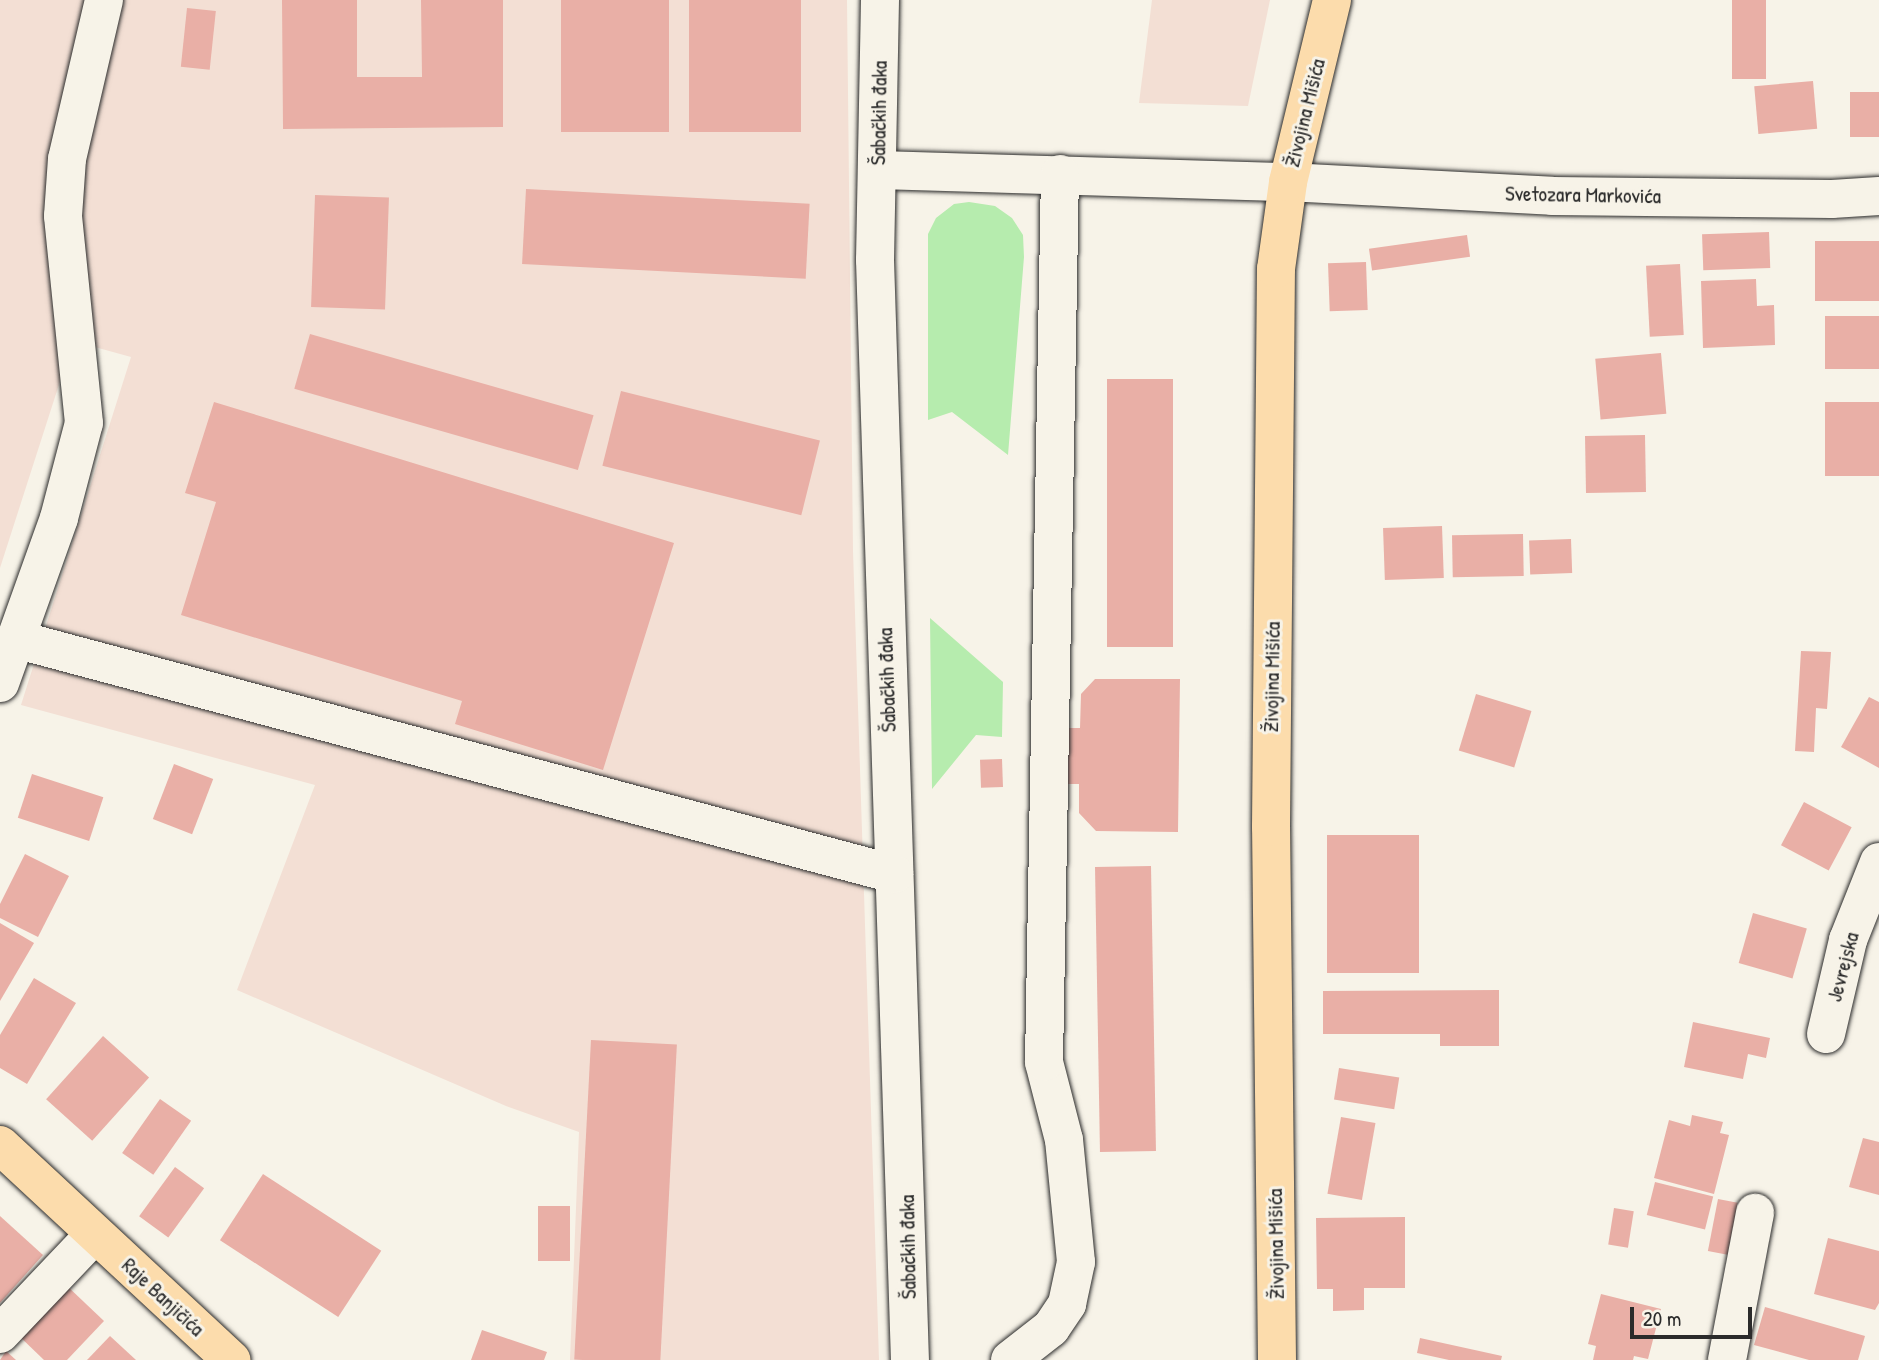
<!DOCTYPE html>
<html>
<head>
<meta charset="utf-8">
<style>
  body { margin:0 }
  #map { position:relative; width:1879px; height:1360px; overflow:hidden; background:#f7f3e8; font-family:"Patrick Hand",sans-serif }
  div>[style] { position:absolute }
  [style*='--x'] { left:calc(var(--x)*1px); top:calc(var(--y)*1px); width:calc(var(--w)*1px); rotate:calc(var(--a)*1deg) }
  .built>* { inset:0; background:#f3dfd4 }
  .green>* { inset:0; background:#b6ecae }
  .building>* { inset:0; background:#e9afa6; transform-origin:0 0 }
  .roads { filter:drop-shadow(0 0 2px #2b2b2b) drop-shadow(0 0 2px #2b2b2b) }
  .minor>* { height:38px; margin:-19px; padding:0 19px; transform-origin:19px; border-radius:19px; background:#f7f3e8 }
  .major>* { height:38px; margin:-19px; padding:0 19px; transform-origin:19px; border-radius:19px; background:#fcdcac }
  span { translate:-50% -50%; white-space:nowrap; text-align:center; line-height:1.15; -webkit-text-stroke:6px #f7f3e8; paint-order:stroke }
  .street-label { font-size:21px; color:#2b2b2b }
  .scale { position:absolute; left:1630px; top:1307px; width:122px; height:32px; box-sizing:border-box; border:4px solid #2b2b2b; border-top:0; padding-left:9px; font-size:21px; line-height:24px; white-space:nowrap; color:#2b2b2b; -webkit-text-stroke:5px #f7f3e8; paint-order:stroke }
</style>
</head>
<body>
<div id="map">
  <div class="built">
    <div style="clip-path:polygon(0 0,847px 0,853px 551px,879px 1360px,570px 1360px,579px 1132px,506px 1106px,237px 990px,315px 785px,21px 705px,131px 357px,73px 341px,0 568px)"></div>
    <div style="clip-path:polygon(1152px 0,1270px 0,1248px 106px,1139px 103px)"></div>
  </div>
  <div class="green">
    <div style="clip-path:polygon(969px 202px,995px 206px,1012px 218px,1023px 235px,1024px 257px,1008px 455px,952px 412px,928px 420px,928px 234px,936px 218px,954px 204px)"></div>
    <div style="clip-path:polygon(930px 618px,1003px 682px,1002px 737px,976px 735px,932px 789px)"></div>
  </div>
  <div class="building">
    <div style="clip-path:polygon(282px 0,357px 0,357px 77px,422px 77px,421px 0,503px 0,503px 127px,283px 129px)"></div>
    <div style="left:561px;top:0;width:108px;height:132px"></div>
    <div style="left:689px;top:0;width:112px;height:132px"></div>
    <div style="left:1732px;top:0;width:34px;height:79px"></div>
    <div style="left:187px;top:8px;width:29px;height:59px;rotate:6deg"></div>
    <div style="left:1813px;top:81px;width:48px;height:59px;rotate:85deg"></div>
    <div style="left:1879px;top:92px;width:45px;height:29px;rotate:90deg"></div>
    <div style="left:526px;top:189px;width:284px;height:75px;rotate:3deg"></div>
    <div style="left:315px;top:195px;width:74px;height:112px;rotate:2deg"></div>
    <div style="left:1769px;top:232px;width:36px;height:67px;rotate:88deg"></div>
    <div style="left:1467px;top:235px;width:22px;height:99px;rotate:82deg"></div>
    <div style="left:1879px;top:241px;width:60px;height:64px;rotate:90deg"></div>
    <div style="left:1366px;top:262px;width:48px;height:38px;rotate:88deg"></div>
    <div style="left:1680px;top:264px;width:71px;height:34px;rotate:87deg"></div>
    <div style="clip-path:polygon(1756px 279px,1757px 306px,1774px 305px,1775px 345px,1703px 348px,1701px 281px)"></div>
    <div style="left:1825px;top:316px;width:54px;height:53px"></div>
    <div style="left:310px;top:334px;width:295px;height:57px;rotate:16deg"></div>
    <div style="left:1661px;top:353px;width:61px;height:66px;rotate:85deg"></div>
    <div style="left:1107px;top:379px;width:66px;height:268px"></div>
    <div style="left:621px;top:391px;width:205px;height:77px;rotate:14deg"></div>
    <div style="clip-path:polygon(214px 402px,674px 543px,603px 770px,455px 724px,462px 701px,181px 615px,216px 502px,185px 493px)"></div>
    <div style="left:1825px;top:402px;width:54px;height:74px"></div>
    <div style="left:1645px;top:435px;width:57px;height:60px;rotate:89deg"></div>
    <div style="left:1442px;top:526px;width:52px;height:59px;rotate:88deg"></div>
    <div style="left:1523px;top:534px;width:42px;height:71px;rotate:89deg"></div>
    <div style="left:1571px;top:539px;width:34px;height:42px;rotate:88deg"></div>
    <div style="clip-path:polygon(1801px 651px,1831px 652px,1827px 709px,1816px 708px,1814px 752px,1795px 751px)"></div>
    <div style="clip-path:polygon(1095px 679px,1180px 679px,1178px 832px,1096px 831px,1079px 813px,1079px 784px,1066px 784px,1067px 728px,1080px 728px,1081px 694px)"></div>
    <div style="left:1476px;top:694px;width:58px;height:59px;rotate:17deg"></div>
    <div style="clip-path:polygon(1869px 697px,1879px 702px,1879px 768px,1841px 747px)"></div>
    <div style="left:1002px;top:759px;width:28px;height:22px;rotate:88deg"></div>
    <div style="left:174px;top:764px;width:42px;height:59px;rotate:21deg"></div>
    <div style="left:32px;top:774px;width:75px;height:46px;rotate:18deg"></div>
    <div style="left:1804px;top:802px;width:54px;height:49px;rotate:28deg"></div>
    <div style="left:1327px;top:835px;width:92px;height:138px"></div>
    <div style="clip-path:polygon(25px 854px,69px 876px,38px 937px,0 918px,0 904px)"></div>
    <div style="left:1151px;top:866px;width:285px;height:56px;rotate:89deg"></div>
    <div style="left:1753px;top:913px;width:56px;height:52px;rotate:16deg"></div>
    <div style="clip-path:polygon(0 923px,34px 943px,0 1001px)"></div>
    <div style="clip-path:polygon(34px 978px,76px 1003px,27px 1084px,0 1068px,0 1035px)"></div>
    <div style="clip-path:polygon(1499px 990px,1499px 1046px,1440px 1046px,1440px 1034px,1323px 1034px,1323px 991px)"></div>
    <div style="clip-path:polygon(1693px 1022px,1770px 1038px,1766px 1058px,1748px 1054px,1743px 1079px,1684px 1067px)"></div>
    <div style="left:103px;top:1036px;width:62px;height:85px;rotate:42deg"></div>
    <div style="left:591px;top:1040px;width:86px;height:320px;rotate:3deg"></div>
    <div style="left:1339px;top:1068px;width:61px;height:32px;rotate:9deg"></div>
    <div style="left:160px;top:1099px;width:38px;height:66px;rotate:35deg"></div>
    <div style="clip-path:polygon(1692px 1115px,1723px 1122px,1720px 1133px,1729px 1135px,1714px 1194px,1654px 1178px,1669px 1120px,1690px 1126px)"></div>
    <div style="left:1341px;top:1117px;width:35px;height:78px;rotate:10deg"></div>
    <div style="clip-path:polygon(1863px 1138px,1879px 1142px,1879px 1195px,1849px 1187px)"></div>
    <div style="left:175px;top:1167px;width:36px;height:61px;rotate:36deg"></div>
    <div style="left:263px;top:1174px;width:141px;height:79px;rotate:33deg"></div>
    <div style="left:1655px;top:1182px;width:60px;height:34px;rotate:14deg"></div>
    <div style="left:1718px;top:1199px;width:20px;height:53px;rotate:11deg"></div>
    <div style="left:538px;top:1206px;width:32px;height:55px"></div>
    <div style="left:1614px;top:1208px;width:20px;height:37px;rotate:9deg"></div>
    <div style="clip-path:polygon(0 1216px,43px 1255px,0 1303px)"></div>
    <div style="clip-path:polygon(1405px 1217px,1405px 1288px,1364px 1288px,1364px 1310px,1333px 1311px,1333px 1289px,1317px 1289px,1316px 1218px)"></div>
    <div style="clip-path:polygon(1828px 1238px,1879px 1251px,1879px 1303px,1875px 1310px,1814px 1294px)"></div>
    <div style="clip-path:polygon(65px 1284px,104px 1321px,67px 1360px,44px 1360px,17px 1334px)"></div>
    <div style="clip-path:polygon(1601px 1294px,1661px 1309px,1648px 1359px,1634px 1356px,1633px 1360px,1593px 1360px,1596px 1346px,1588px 1344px)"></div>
    <div style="clip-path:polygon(1765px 1307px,1865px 1336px,1858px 1360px,1809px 1360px,1754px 1345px)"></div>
    <div style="clip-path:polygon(482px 1330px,547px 1352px,544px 1360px,471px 1360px)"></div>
    <div style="clip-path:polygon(110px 1336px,136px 1360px,87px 1360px)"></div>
    <div style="clip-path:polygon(1420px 1338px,1502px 1356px,1501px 1360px,1449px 1360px,1417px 1353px)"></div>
    <div style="clip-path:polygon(6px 1351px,16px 1360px,0 1360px)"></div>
  </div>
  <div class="roads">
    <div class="minor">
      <div style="--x:880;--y:0;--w:260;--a:91.1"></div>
      <div style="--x:875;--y:260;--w:1101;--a:88.18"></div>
      <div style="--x:879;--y:170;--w:409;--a:1.7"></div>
      <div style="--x:1288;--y:182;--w:264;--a:3"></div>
      <div style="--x:1552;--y:196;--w:280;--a:0.6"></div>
      <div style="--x:1832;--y:199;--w:47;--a:-3.7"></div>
      <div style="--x:15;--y:639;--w:910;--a:14.97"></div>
      <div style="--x:0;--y:683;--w:175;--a:-70.3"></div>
      <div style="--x:59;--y:518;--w:98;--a:-75.3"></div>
      <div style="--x:84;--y:423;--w:208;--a:-95.8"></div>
      <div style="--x:63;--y:216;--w:57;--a:-86"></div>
      <div style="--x:67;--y:159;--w:163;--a:-76.9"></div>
      <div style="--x:1826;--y:1034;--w:97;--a:-76.8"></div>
      <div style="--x:1848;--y:940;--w:84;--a:-68.3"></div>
      <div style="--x:0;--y:1334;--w:137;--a:-46.5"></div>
      <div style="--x:1010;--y:1360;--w:52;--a:-38"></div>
      <div style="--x:1051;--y:1328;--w:29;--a:-56"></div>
      <div style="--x:1067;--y:1304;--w:43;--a:-77.9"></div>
      <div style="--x:1076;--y:1262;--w:123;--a:-95.6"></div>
      <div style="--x:1064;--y:1140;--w:81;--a:-104.4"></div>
      <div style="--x:1044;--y:1062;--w:888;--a:-88.97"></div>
      <div style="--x:1727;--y:1360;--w:150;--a:-79.2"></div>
    </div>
    <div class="major">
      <div style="--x:0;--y:1145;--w:316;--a:42.9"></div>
      <div style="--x:1277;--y:1360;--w:533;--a:-90.64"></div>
      <div style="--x:1271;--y:827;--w:558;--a:-89.49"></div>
      <div style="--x:1276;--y:269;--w:88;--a:-82.1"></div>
      <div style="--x:1288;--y:182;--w:187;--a:-76.4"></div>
    </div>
  </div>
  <div class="street-label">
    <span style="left:879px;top:113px;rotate:-89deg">Šabačkih đaka</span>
    <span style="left:1305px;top:113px;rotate:-76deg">Živojina Mišića</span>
    <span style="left:1583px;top:195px;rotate:1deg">Svetozara Markovića</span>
    <span style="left:1272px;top:677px;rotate:-89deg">Živojina Mišića</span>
    <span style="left:887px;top:680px;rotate:-92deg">Šabačkih đaka</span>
    <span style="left:1843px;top:967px;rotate:-75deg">Jevrejska</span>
    <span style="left:1276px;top:1244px;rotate:-91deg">Živojina Mišića</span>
    <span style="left:908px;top:1247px;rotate:-91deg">Šabačkih đaka</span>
    <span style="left:163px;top:1297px;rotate:43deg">Raje Banjičića</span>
  </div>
  <div class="scale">20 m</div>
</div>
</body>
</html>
